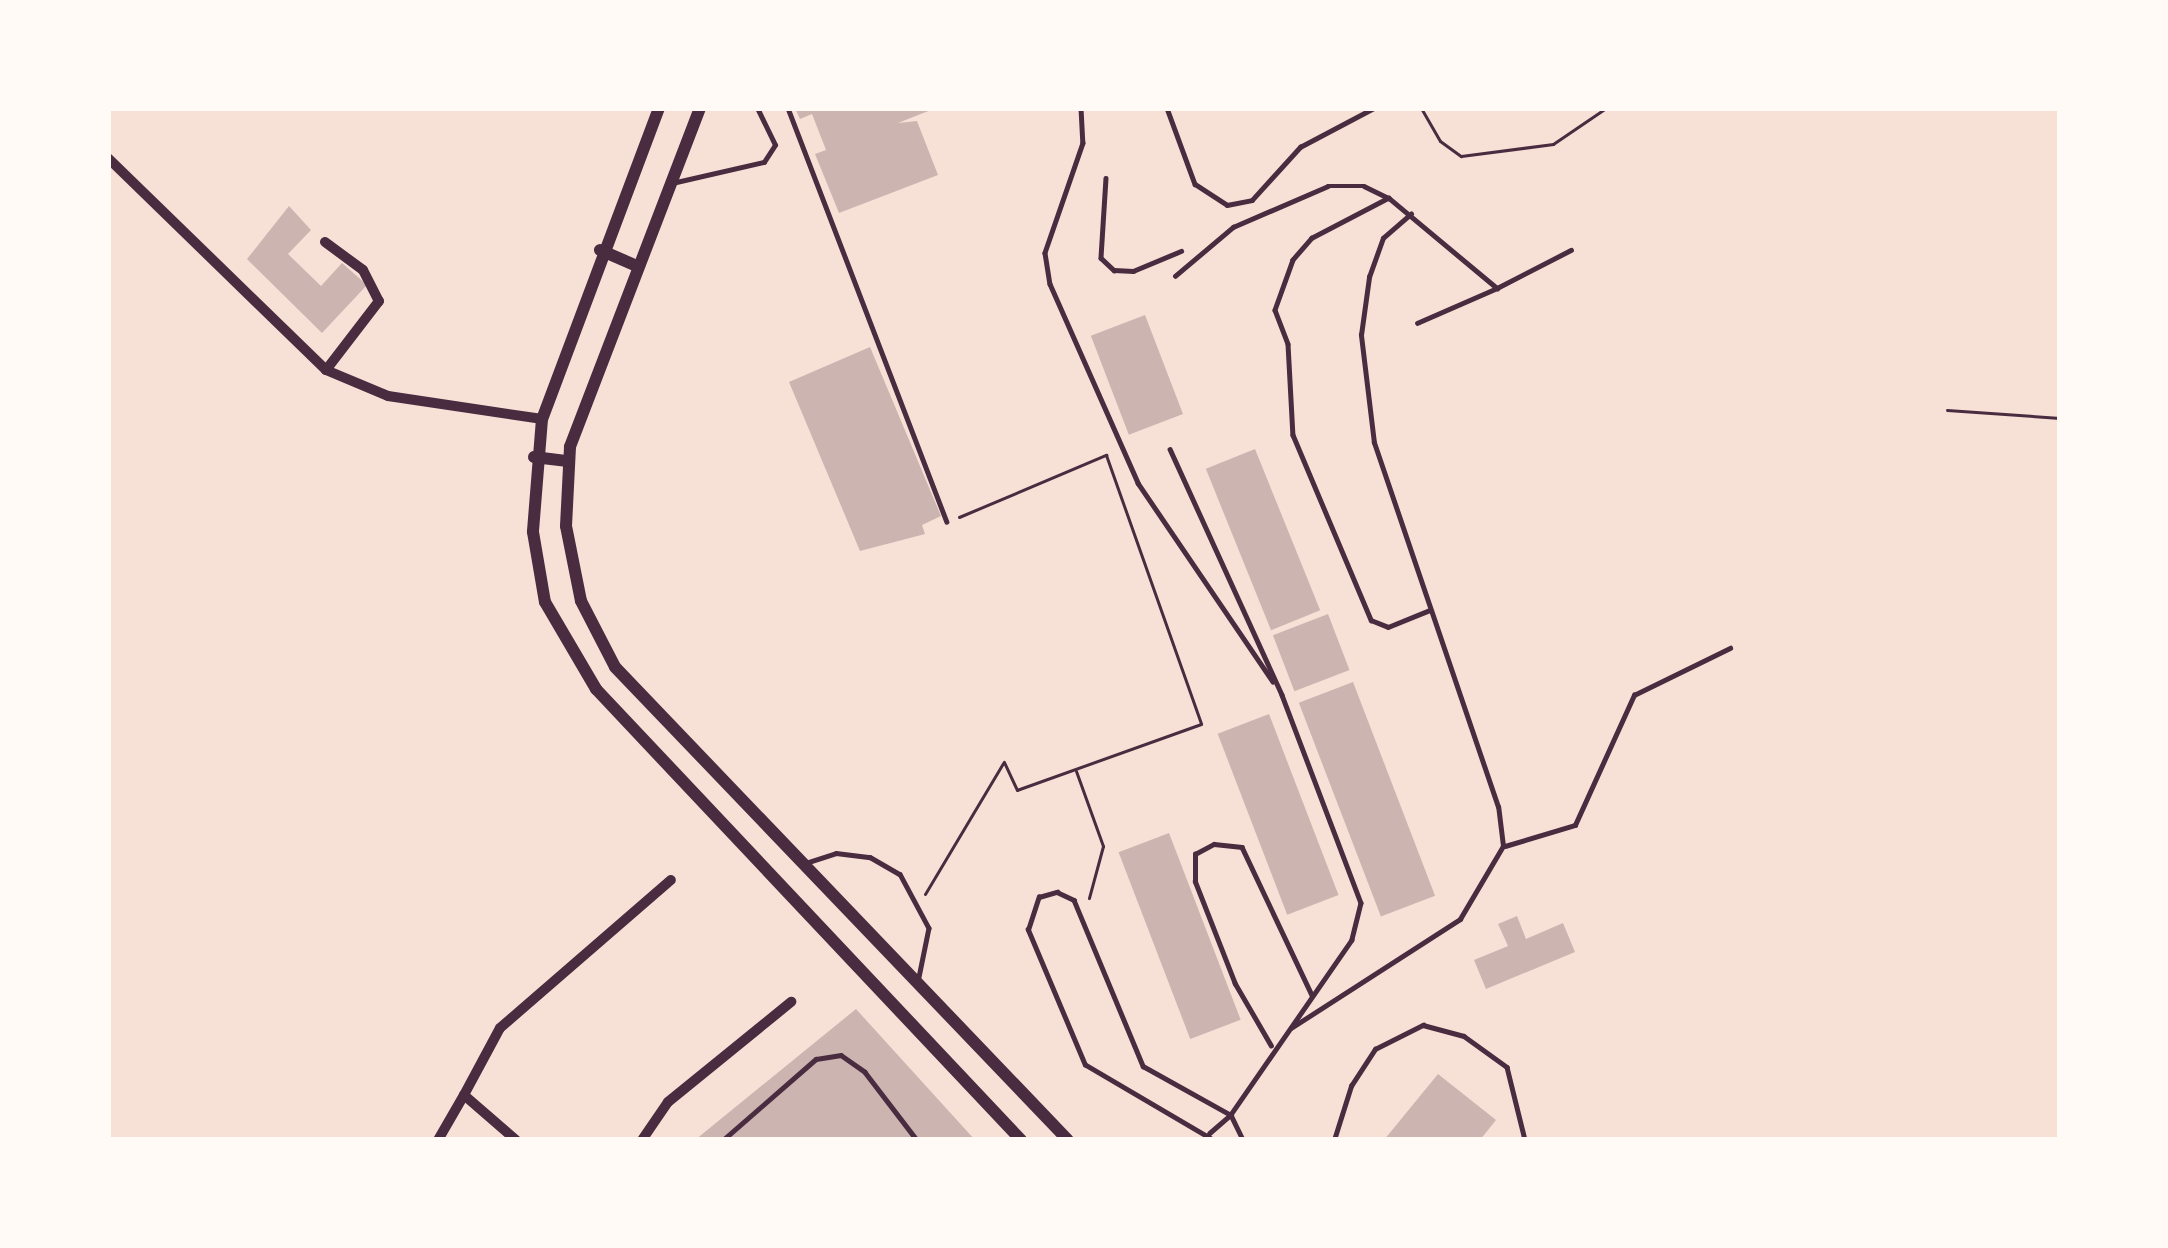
<!DOCTYPE html>
<html>
<head>
<meta charset="utf-8">
<style>
  body { margin:0 }
  #map { position:relative; width:2168px; height:1248px; overflow:hidden; background:#f7e1d7; font-family:"Noto Sans",sans-serif }
  div>[style] { position:absolute }
  [style*='--x'] { left:calc(var(--x)*1px); top:calc(var(--y)*1px); width:calc(var(--w)*1px); rotate:calc(var(--a)*1deg) }
  .building>* { inset:0; background:#ccb4b1; transform-origin:0 0 }
  .path>* { height:3px; margin:-1.5px; padding:0 1.5px; transform-origin:1.5px; border-radius:1.5px; background:#4a2c40 }
  .service>* { height:4.5px; margin:-2.25px; padding:0 2.25px; transform-origin:2.25px; border-radius:2.25px; background:#4a2c40 }
  .minor>* { height:10px; margin:-5px; padding:0 5px; transform-origin:5px; border-radius:5px; background:#4a2c40 }
  .tertiary>* { height:12px; margin:-6px; padding:0 6px; transform-origin:6px; border-radius:6px; background:#4a2c40 }
  span { translate:-50% -50%; white-space:nowrap; text-align:center; line-height:1.15; -webkit-text-stroke:9px #fffaf5; paint-order:stroke }
  .frame { position:absolute; inset:0; border:111px solid #fffaf5; pointer-events:none }
</style>
</head>
<body>
<div id="map">
  <div class="building">
    <div style="clip-path:polygon(795px 108px,936px 108px,898px 123px,917px 121px,938px 175px,839px 213px,815px 154px,826px 150px,812px 114px,800px 119px)"></div>
    <div style="clip-path:polygon(289px 206px,311px 230px,288px 254px,321px 286px,342px 263px,367px 285px,322px 333px,247px 259px)"></div>
    <div style="left:1145px;top:315px;width:106px;height:58px;rotate:69deg"></div>
    <div style="clip-path:polygon(870px 347px,941px 516px,922px 525px,925px 534px,860px 551px,789px 382px)"></div>
    <div style="left:1255px;top:449px;width:174px;height:53px;rotate:68deg"></div>
    <div style="left:1328px;top:614px;width:60px;height:59px;rotate:69deg"></div>
    <div style="left:1353px;top:682px;width:229px;height:58px;rotate:69deg"></div>
    <div style="left:1269px;top:714px;width:194px;height:55px;rotate:69deg"></div>
    <div style="left:1169px;top:833px;width:200px;height:54px;rotate:69deg"></div>
    <div style="clip-path:polygon(1517px 916px,1526px 939px,1563px 923px,1575px 952px,1486px 989px,1474px 960px,1508px 946px,1498px 924px)"></div>
    <div style="clip-path:polygon(856px 1009px,975px 1140px,695px 1140px)"></div>
    <div style="clip-path:polygon(1438px 1074px,1496px 1120px,1480px 1140px,1384px 1140px)"></div>
  </div>
  <div class="path">
    <div style="--x:1421;--y:108;--w:38;--a:60"></div>
    <div style="--x:1440;--y:141;--w:26;--a:36"></div>
    <div style="--x:1461;--y:156;--w:93;--a:-7.4"></div>
    <div style="--x:1553;--y:144;--w:64;--a:-34.2"></div>
    <div style="--x:1947;--y:410;--w:113;--a:4"></div>
    <div style="--x:959;--y:517;--w:160;--a:-22.9"></div>
    <div style="--x:1106;--y:455;--w:285;--a:70.5"></div>
    <div style="--x:1201;--y:724;--w:195;--a:160.3"></div>
    <div style="--x:1017;--y:790;--w:31;--a:-115"></div>
    <div style="--x:1076;--y:771;--w:80;--a:70.2"></div>
    <div style="--x:1103;--y:846;--w:54;--a:105.1"></div>
    <div style="--x:925;--y:894;--w:152;--a:-59.2"></div>
  </div>
  <div class="service">
    <div style="--x:788;--y:108;--w:443;--a:69"></div>
    <div style="--x:1081;--y:108;--w:35;--a:87"></div>
    <div style="--x:1083;--y:143;--w:116;--a:109.1"></div>
    <div style="--x:1045;--y:253;--w:31;--a:81"></div>
    <div style="--x:1050;--y:284;--w:218;--a:66.1"></div>
    <div style="--x:1138;--y:483;--w:240;--a:55.8"></div>
    <div style="--x:1167;--y:108;--w:81;--a:69.8"></div>
    <div style="--x:1195;--y:184;--w:38;--a:33"></div>
    <div style="--x:1227;--y:205;--w:25;--a:-11"></div>
    <div style="--x:1252;--y:200;--w:72;--a:-47.8"></div>
    <div style="--x:1300;--y:147;--w:84;--a:-27.8"></div>
    <div style="--x:1106;--y:178;--w:80;--a:93.6"></div>
    <div style="--x:1101;--y:258;--w:18;--a:43"></div>
    <div style="--x:1114;--y:270;--w:19;--a:3"></div>
    <div style="--x:1133;--y:271;--w:52;--a:-22.6"></div>
    <div style="--x:672;--y:183;--w:94;--a:-12.9"></div>
    <div style="--x:764;--y:162;--w:20;--a:-57"></div>
    <div style="--x:775;--y:145;--w:41;--a:-115.9"></div>
    <div style="--x:1389;--y:198;--w:87;--a:152.5"></div>
    <div style="--x:1312;--y:238;--w:29;--a:131"></div>
    <div style="--x:1293;--y:260;--w:53;--a:109.8"></div>
    <div style="--x:1275;--y:310;--w:36;--a:69"></div>
    <div style="--x:1288;--y:344;--w:91;--a:86.9"></div>
    <div style="--x:1293;--y:435;--w:201;--a:67.1"></div>
    <div style="--x:1371;--y:620;--w:18;--a:22"></div>
    <div style="--x:1388;--y:627;--w:45;--a:-22"></div>
    <div style="--x:1175;--y:276;--w:76;--a:-40.2"></div>
    <div style="--x:1233;--y:227;--w:103;--a:-23.3"></div>
    <div style="--x:1328;--y:186;--w:36;--a:0"></div>
    <div style="--x:1364;--y:186;--w:28;--a:26"></div>
    <div style="--x:1389;--y:198;--w:141;--a:39.8"></div>
    <div style="--x:1497;--y:288;--w:83;--a:-27.2"></div>
    <div style="--x:1417;--y:323;--w:87;--a:-23.6"></div>
    <div style="--x:1170;--y:449;--w:270;--a:65.5"></div>
    <div style="--x:1282;--y:695;--w:222;--a:69.2"></div>
    <div style="--x:1361;--y:903;--w:38;--a:104"></div>
    <div style="--x:1352;--y:940;--w:213;--a:124.7"></div>
    <div style="--x:1231;--y:1115;--w:28;--a:139"></div>
    <div style="--x:1505;--y:846;--w:73;--a:-16.7"></div>
    <div style="--x:1575;--y:825;--w:143;--a:-65.6"></div>
    <div style="--x:1634;--y:695;--w:107;--a:-26.1"></div>
    <div style="--x:809;--y:862;--w:28;--a:-18"></div>
    <div style="--x:836;--y:853;--w:34;--a:7"></div>
    <div style="--x:870;--y:857;--w:34;--a:30"></div>
    <div style="--x:900;--y:874;--w:61;--a:61.8"></div>
    <div style="--x:929;--y:928;--w:50;--a:101.5"></div>
    <div style="--x:1291;--y:1028;--w:201;--a:-32.8"></div>
    <div style="--x:1460;--y:919;--w:85;--a:-59.5"></div>
    <div style="--x:1503;--y:846;--w:39;--a:-97"></div>
    <div style="--x:1498;--y:807;--w:385;--a:-108.8"></div>
    <div style="--x:1374;--y:443;--w:109;--a:-96.9"></div>
    <div style="--x:1361;--y:335;--w:59;--a:-82.1"></div>
    <div style="--x:1369;--y:277;--w:41;--a:-70.3"></div>
    <div style="--x:1383;--y:238;--w:37;--a:-41"></div>
    <div style="--x:1271;--y:1046;--w:72;--a:-120.1"></div>
    <div style="--x:1235;--y:984;--w:110;--a:-111.4"></div>
    <div style="--x:1195;--y:882;--w:28;--a:-90"></div>
    <div style="--x:1195;--y:854;--w:21;--a:-28"></div>
    <div style="--x:1214;--y:844;--w:28;--a:6"></div>
    <div style="--x:1242;--y:847;--w:164;--a:64.7"></div>
    <div style="--x:723;--y:1140;--w:123;--a:-41.1"></div>
    <div style="--x:816;--y:1059;--w:25;--a:-9"></div>
    <div style="--x:841;--y:1055;--w:29;--a:35"></div>
    <div style="--x:865;--y:1072;--w:86;--a:52.6"></div>
    <div style="--x:1213;--y:1140;--w:148;--a:-149.6"></div>
    <div style="--x:1085;--y:1065;--w:147;--a:-112.9"></div>
    <div style="--x:1028;--y:930;--w:35;--a:-72"></div>
    <div style="--x:1039;--y:897;--w:19;--a:-16"></div>
    <div style="--x:1057;--y:892;--w:19;--a:25"></div>
    <div style="--x:1074;--y:900;--w:180;--a:67.4"></div>
    <div style="--x:1143;--y:1066;--w:101;--a:29.1"></div>
    <div style="--x:1231;--y:1115;--w:28;--a:64"></div>
    <div style="--x:1334;--y:1140;--w:57;--a:-72.5"></div>
    <div style="--x:1351;--y:1086;--w:44;--a:-57"></div>
    <div style="--x:1375;--y:1049;--w:54;--a:-26.6"></div>
    <div style="--x:1423;--y:1025;--w:42;--a:15"></div>
    <div style="--x:1464;--y:1036;--w:53;--a:35.8"></div>
    <div style="--x:1507;--y:1067;--w:75;--a:76.1"></div>
  </div>
  <div class="minor">
    <div style="--x:108;--y:158;--w:304;--a:44.2"></div>
    <div style="--x:326;--y:370;--w:67;--a:22.8"></div>
    <div style="--x:388;--y:396;--w:156;--a:8.5"></div>
    <div style="--x:325;--y:242;--w:47;--a:36.4"></div>
    <div style="--x:363;--y:270;--w:35;--a:63"></div>
    <div style="--x:379;--y:301;--w:87;--a:127.5"></div>
    <div style="--x:464;--y:1095;--w:76;--a:-61.8"></div>
    <div style="--x:500;--y:1028;--w:226;--a:-40.9"></div>
    <div style="--x:438;--y:1140;--w:52;--a:-60"></div>
    <div style="--x:464;--y:1095;--w:69;--a:40.9"></div>
    <div style="--x:642;--y:1140;--w:46;--a:-55.6"></div>
    <div style="--x:668;--y:1102;--w:159;--a:-39.1"></div>
  </div>
  <div class="tertiary">
    <div style="--x:659;--y:108;--w:332;--a:110.6"></div>
    <div style="--x:542;--y:419;--w:113;--a:94.6"></div>
    <div style="--x:533;--y:532;--w:71;--a:80.3"></div>
    <div style="--x:545;--y:602;--w:101;--a:59.6"></div>
    <div style="--x:596;--y:689;--w:620;--a:46.7"></div>
    <div style="--x:700;--y:108;--w:363;--a:111"></div>
    <div style="--x:570;--y:447;--w:79;--a:92.9"></div>
    <div style="--x:566;--y:526;--w:76;--a:78.7"></div>
    <div style="--x:581;--y:601;--w:74;--a:62.7"></div>
    <div style="--x:615;--y:667;--w:655;--a:46.24"></div>
    <div style="--x:600;--y:250;--w:40;--a:23.4"></div>
    <div style="--x:534;--y:457;--w:34;--a:7"></div>
  </div>
  <div class="frame"></div>
</div>
</body>
</html>
